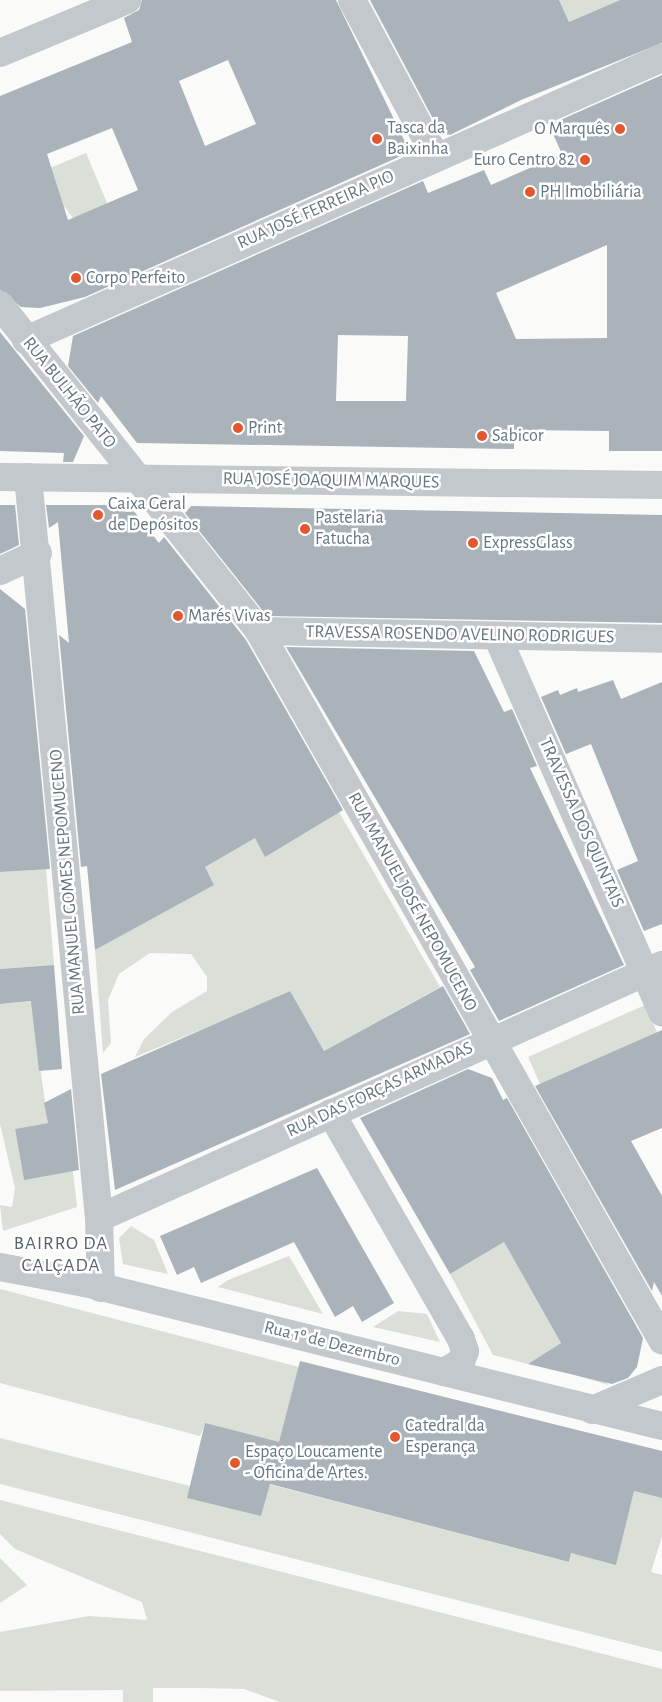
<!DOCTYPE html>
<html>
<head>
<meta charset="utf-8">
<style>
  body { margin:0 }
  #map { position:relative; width:662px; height:1702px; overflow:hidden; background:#fafaf8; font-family:"Alegreya Sans",sans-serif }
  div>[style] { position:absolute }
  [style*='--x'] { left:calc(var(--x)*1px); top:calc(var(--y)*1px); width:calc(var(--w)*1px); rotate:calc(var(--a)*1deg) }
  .green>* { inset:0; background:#dadfd7; transform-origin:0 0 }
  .building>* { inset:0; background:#aab3b9 }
  .minor>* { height:28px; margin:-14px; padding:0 14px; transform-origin:14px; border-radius:14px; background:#c3c8cc }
  .dots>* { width:14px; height:14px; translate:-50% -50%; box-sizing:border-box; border:2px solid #fff; border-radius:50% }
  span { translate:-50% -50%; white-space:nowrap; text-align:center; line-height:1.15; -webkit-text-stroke:5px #fff; paint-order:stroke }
  .poi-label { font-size:18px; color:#657683 }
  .left { translate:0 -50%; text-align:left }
  .right { translate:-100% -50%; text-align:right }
  .street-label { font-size:18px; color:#657683 }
  .neighbourhood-label { font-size:19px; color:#57646e; letter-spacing:1px }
</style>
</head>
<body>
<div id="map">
  <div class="green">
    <div style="clip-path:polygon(518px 0,620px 0,569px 22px,559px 0,524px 15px)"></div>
    <div style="clip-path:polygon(86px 153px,113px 217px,83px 230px,62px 204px,26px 178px)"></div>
    <div style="clip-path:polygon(339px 812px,440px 987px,324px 1051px,289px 991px,278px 996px,320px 1099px,287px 1115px,244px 1012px,135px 1057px,144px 1039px,172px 1012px,207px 991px,207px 977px,191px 954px,150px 953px,119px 974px,108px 1000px,111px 1043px,103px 1053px,95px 950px,214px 885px,198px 855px,252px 831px)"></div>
    <div style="clip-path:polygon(46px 869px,54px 965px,0 969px,0 872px)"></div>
    <div style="clip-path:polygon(57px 999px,59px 1028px,35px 1031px,48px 1123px,15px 1129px,24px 1180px,67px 1121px,77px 1207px,3px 1231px,0 1205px,12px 1207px,15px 1188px,0 1124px,0 1004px)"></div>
    <div style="left:645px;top:1005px;width:30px;height:128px;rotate:66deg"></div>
    <div style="clip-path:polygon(131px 1226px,154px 1240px,168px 1274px,123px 1264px,119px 1238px)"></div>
    <div style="clip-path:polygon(504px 1242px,561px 1343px,578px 1333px,608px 1385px,575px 1375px,561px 1343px,528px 1364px,493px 1355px,450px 1274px)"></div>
    <div style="clip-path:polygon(289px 1256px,323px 1314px,218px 1287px,228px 1280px)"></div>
    <div style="clip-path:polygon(0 1289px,299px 1367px,279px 1443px,205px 1424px,200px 1436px,0 1383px)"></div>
    <div style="clip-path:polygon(398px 1311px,427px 1314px,440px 1342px,373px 1327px)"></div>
    <div style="clip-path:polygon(0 1438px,190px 1486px,188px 1498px,261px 1515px,268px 1484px,569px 1562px,571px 1553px,616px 1564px,634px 1491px,662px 1498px,662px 1536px,651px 1572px,662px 1575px,662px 1652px,0 1484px)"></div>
    <div style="clip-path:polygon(0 1500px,662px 1669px,662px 1702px,280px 1702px,244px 1689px,200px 1688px,153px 1688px,153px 1702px,123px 1702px,123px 1690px,0 1691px,0 1632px,89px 1616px,147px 1620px,142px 1602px,15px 1549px,0 1534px)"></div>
    <div style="clip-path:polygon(0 1558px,27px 1585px,0 1603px)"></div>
  </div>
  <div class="building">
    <div style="clip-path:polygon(evenodd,142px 0,336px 0,410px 152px,85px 297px,40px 308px,21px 307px,0 290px,0 96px,132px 42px,124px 18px,139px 10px,142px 0,228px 60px,256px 124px,205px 146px,179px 81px,228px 60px,142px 0,112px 128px,138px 190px,68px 220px,47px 154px,112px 128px)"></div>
    <div style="clip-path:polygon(370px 0,559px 0,569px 22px,620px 0,662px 0,662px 43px,521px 100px,450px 135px,440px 132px)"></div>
    <div style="clip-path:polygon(evenodd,662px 75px,662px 451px,609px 451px,609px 431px,514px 430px,514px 449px,137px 443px,101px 396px,98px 403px,68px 366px,73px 336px,423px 181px,428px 193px,484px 170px,491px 185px,562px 154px,549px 125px,662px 75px,607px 245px,607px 338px,516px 339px,496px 293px,607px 245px,662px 75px,338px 335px,408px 336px,406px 401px,336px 401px,338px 335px)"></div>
    <div style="clip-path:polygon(0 332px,84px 436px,73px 462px,63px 462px,64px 453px,0 451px)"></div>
    <div style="clip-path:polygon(0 505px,15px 505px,19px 545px,0 554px)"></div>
    <div style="clip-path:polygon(46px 505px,129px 505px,159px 543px,164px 537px,246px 640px,343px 810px,265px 857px,255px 838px,205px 867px,214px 885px,95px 950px,87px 866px,81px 867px,59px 635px,69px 643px,58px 522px,49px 528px)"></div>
    <div style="clip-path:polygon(191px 506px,662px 515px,662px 623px,267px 616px,185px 513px)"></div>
    <div style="clip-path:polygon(0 589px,25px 609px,50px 869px,0 872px)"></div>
    <div style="clip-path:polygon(286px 647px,474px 651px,504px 712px,512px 709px,537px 766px,530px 768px,624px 965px,499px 1021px,470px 970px,475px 967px)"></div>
    <div style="clip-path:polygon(613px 680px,621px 699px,662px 682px,662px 924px,644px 931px,617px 870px,638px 861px,591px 744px,566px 754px,541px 697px,558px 690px,560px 695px,577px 688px,578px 692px)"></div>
    <div style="clip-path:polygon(54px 965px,62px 1069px,39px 1071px,31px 1001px,0 1004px,0 969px)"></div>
    <div style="clip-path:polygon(443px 986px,470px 1034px,115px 1190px,101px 1074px,290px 991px,324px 1051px)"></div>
    <div style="clip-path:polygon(662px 1030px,662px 1128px,631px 1141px,662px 1196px,662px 1296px,654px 1282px,652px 1291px,535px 1086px)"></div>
    <div style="clip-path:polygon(468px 1069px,492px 1078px,503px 1100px,507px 1098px,643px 1338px,637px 1367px,628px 1378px,612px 1384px,528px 1364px,561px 1343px,504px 1242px,450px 1274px,360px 1118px)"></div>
    <div style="clip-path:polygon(71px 1089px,79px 1170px,24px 1180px,15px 1129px,48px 1123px,44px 1103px)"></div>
    <div style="clip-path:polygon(317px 1168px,394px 1303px,362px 1322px,353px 1306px,335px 1317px,294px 1242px,201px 1283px,194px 1267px,177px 1275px,160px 1236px)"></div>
    <div style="clip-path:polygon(300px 1361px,662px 1451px,662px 1498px,634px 1491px,616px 1565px,571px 1553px,569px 1562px,270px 1484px,261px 1516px,187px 1498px,205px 1423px,279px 1442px)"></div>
  </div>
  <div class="minor">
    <div style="--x:352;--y:0;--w:178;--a:61.9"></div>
    <div style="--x:0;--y:53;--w:138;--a:-22.7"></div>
    <div style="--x:0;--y:305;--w:416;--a:51.5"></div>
    <div style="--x:259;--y:631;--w:816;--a:60.39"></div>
    <div style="--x:26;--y:340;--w:696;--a:-23.91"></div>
    <div style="--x:0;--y:477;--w:662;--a:0.69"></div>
    <div style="--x:28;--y:477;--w:744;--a:84.53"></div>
    <div style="--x:99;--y:1218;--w:70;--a:88.4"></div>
    <div style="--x:0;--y:571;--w:42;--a:-25.3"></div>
    <div style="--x:259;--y:631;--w:403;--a:1.1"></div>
    <div style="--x:497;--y:636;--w:411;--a:66.3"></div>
    <div style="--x:331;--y:1113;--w:261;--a:60.1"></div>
    <div style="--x:461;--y:1339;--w:13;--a:72"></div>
    <div style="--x:465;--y:1351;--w:12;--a:110"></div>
    <div style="--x:461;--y:1362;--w:20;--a:150"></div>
    <div style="--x:99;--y:1218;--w:617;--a:-24.2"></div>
    <div style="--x:0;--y:1267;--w:86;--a:10.7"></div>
    <div style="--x:85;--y:1283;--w:594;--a:13.92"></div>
    <div style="--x:592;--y:1410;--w:76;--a:-23.2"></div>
  </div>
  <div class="dots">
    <div style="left:620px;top:129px;background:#e4572e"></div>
    <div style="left:377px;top:139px;background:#e4572e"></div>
    <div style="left:585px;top:160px;background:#e4572e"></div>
    <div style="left:530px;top:192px;background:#e4572e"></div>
    <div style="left:76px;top:278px;background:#e4572e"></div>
    <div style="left:238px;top:428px;background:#e4572e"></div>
    <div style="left:482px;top:436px;background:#e4572e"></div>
    <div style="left:98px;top:515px;background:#e4572e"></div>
    <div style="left:305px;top:529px;background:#e4572e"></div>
    <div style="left:473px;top:543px;background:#e4572e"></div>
    <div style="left:178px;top:616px;background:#e4572e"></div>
    <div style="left:395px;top:1437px;background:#e4572e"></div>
    <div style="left:235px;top:1463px;background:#e4572e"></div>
  </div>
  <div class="poi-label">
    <span class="left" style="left:387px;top:139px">Tasca da<br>Baixinha</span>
    <span class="right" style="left:610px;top:129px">O Marquês</span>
    <span class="right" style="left:575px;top:160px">Euro Centro 82</span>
    <span class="left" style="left:540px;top:192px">PH Imobiliária</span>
    <span class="left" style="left:86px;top:278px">Corpo Perfeito</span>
    <span class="left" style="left:248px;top:428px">Print</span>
    <span class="left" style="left:492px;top:436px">Sabicor</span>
    <span class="left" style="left:108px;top:515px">Caixa Geral<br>de Depósitos</span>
    <span class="left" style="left:315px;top:529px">Pastelaria<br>Fatucha</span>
    <span class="left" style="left:483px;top:543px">ExpressGlass</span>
    <span class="left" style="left:188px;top:616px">Marés Vivas</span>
    <span class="left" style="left:405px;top:1437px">Catedral da<br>Esperança</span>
    <span class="left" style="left:245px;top:1463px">Espaço Loucamente<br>- Oficina de Artes.</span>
  </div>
  <div class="street-label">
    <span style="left:316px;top:210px;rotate:-24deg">RUA JOSÉ FERREIRA PIO</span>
    <span style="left:69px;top:393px;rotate:51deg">RUA BULHÃO PATO</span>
    <span style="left:331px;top:481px;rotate:1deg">RUA JOSÉ JOAQUIM MARQUES</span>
    <span style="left:460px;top:635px;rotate:1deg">TRAVESSA ROSENDO AVELINO RODRIGUES</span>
    <span style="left:581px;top:823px;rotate:66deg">TRAVESSA DOS QUINTAIS</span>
    <span style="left:68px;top:882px;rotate:-95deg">RUA MANUEL GOMES NEPOMUCENO</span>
    <span style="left:412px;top:902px;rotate:61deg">RUA MANUEL JOSÉ NEPOMUCENO</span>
    <span style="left:380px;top:1090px;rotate:-25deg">RUA DAS FORÇAS ARMADAS</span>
    <span style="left:332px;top:1344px;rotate:14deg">Rua 1º de Dezembro</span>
  </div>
  <div class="neighbourhood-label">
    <span style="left:61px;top:1255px">BAIRRO DA<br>CALÇADA</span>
  </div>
</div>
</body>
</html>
